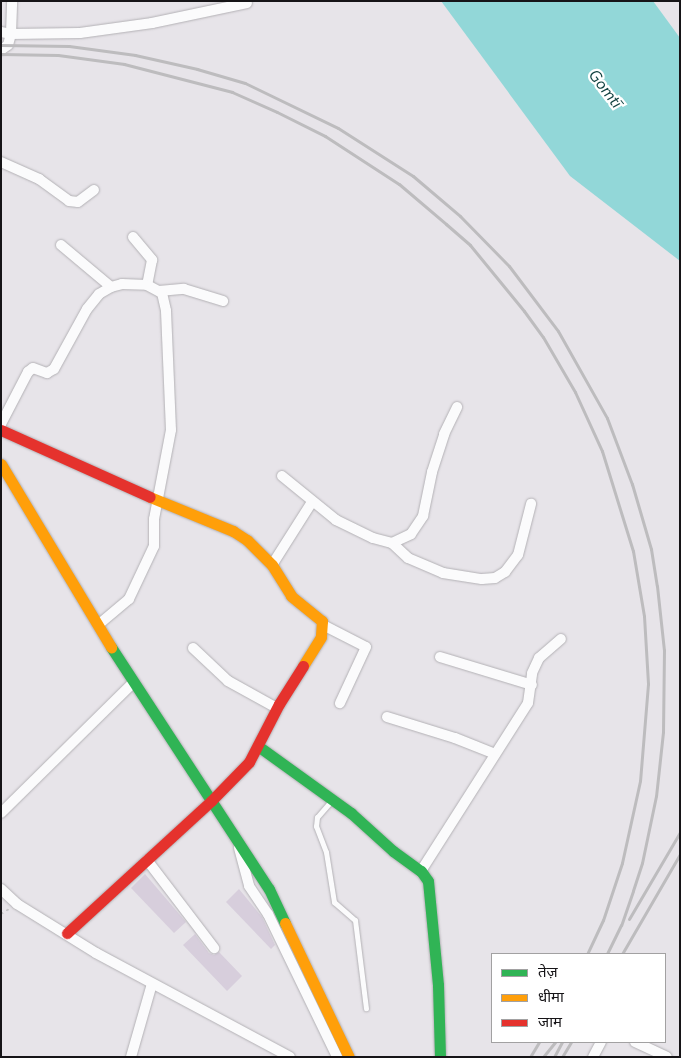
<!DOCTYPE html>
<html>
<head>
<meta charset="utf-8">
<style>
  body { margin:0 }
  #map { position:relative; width:681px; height:1058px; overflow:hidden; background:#e7e4e9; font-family:"Nunito Sans","Noto Sans Devanagari",sans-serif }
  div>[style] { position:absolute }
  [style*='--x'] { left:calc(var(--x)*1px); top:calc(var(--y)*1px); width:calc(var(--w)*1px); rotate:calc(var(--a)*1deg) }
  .water>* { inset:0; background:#92d7d8 }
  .building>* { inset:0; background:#d7cedc }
  .path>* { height:2px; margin-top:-1px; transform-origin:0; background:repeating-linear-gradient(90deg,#c4c4c5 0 2.5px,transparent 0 6.5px) }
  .roads { filter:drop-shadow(0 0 1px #b3b1b5) drop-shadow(0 0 1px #b3b1b5) }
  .lane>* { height:5px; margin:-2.5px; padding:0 2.5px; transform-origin:2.5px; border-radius:2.5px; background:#fbfbfc }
  .street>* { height:10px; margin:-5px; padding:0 5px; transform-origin:5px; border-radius:5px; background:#fbfbfc }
  .fast>* { height:11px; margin:-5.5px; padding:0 5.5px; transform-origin:5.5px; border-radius:5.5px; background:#30b455 }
  .slow>* { height:11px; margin:-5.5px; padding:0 5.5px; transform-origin:5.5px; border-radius:5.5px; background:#ff9f0a }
  .jam>* { height:11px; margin:-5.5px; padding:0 5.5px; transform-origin:5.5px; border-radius:5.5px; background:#e5322d }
  .rail>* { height:3px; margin:-1.5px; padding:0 1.5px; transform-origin:1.5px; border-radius:1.5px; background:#bdbcbe }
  span { translate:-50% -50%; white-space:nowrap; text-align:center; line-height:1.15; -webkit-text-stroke:4.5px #fff; paint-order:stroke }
  .water-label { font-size:16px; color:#0e3f3e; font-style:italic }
  .frame { position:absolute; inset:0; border:2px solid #161417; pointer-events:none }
  .legend { position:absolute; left:491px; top:953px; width:175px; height:90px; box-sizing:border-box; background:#fff; border:1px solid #a2a1a2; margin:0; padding:6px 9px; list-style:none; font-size:15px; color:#161417 }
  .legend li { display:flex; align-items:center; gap:10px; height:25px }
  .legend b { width:25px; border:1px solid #a2a1a2 }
</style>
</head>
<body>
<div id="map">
  <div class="water">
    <div style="clip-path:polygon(441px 1px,653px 1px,680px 38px,680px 261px,570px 176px)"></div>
  </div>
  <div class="building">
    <div style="clip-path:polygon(145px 874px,186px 922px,174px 933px,131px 888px)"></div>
    <div style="clip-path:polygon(239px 889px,262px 917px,275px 945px,271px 949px,226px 902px)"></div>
    <div style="clip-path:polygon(195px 934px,209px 953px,214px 955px,219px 952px,242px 976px,227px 991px,183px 945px)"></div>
  </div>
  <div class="path">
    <div style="--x:1;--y:914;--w:9;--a:-32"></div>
  </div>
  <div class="roads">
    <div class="lane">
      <div style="--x:332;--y:800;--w:23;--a:131"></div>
      <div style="--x:317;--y:817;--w:9;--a:96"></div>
      <div style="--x:316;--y:826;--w:28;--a:69"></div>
      <div style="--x:326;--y:852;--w:51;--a:80.9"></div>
      <div style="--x:334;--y:902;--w:28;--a:41"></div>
      <div style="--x:355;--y:920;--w:89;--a:82.9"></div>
    </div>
    <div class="street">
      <div style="--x:1;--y:32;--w:10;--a:11"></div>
      <div style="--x:11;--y:34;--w:69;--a:-0.8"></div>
      <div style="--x:80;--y:33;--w:73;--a:-7.9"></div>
      <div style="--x:152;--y:23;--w:97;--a:-11.9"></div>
      <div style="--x:1;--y:50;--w:9;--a:-36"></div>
      <div style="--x:8;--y:45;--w:11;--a:-75"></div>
      <div style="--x:11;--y:34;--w:33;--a:-88"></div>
      <div style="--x:1;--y:162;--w:42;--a:24.1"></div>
      <div style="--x:39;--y:179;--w:37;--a:36"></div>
      <div style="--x:69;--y:201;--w:9;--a:6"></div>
      <div style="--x:78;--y:202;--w:20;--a:-37"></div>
      <div style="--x:133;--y:237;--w:30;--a:50"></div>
      <div style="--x:152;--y:260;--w:25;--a:101"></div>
      <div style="--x:61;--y:245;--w:65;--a:40"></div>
      <div style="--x:159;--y:291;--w:25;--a:-5"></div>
      <div style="--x:184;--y:289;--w:41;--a:17.1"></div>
      <div style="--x:1;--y:424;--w:59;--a:-62.6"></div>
      <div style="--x:28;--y:372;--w:6;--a:-39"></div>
      <div style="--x:33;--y:368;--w:15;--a:20"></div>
      <div style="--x:47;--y:373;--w:8;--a:-30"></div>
      <div style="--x:54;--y:369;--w:68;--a:-61.2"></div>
      <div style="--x:87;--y:309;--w:19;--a:-51"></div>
      <div style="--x:99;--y:294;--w:14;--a:-30"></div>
      <div style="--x:111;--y:287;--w:11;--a:-15"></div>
      <div style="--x:122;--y:284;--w:25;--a:2"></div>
      <div style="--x:147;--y:285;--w:17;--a:28"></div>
      <div style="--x:162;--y:293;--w:18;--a:77"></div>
      <div style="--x:166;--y:311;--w:119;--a:87.6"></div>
      <div style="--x:171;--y:430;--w:91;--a:100.8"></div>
      <div style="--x:154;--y:519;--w:27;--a:90"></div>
      <div style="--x:154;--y:546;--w:59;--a:115.3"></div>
      <div style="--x:129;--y:599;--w:40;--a:140"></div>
      <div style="--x:282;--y:476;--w:70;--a:39.2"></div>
      <div style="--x:336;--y:520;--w:41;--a:25.9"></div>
      <div style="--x:373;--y:538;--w:20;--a:15"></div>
      <div style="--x:392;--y:543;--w:21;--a:-25"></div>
      <div style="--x:411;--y:534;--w:22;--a:-56"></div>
      <div style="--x:423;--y:516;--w:45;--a:-78.4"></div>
      <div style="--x:432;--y:472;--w:40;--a:-72"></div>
      <div style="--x:444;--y:434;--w:30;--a:-64"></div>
      <div style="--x:392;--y:543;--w:22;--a:43"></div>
      <div style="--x:408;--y:558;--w:38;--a:23"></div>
      <div style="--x:443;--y:573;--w:39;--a:9"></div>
      <div style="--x:482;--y:579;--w:13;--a:-4"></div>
      <div style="--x:495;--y:578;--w:12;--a:-31"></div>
      <div style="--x:505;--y:572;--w:21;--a:-53"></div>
      <div style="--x:518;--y:555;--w:53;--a:-75.7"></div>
      <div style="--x:272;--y:565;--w:75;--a:-57.6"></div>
      <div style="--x:323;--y:625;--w:48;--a:27.1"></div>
      <div style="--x:366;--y:647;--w:62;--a:114.9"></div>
      <div style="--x:193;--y:648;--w:48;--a:43.3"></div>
      <div style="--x:228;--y:681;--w:56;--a:28.9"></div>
      <div style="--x:440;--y:657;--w:96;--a:16.9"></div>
      <div style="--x:387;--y:717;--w:71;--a:17.2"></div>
      <div style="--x:455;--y:738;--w:43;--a:21.8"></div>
      <div style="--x:1;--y:813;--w:185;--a:-44.6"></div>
      <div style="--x:239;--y:848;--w:39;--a:75"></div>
      <div style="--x:249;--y:886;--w:34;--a:56"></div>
      <div style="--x:268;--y:914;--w:159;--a:64.2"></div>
      <div style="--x:147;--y:860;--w:111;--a:52.7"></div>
      <div style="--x:421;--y:871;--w:199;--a:-57.5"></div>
      <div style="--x:528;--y:703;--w:30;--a:-82"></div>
      <div style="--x:532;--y:673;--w:17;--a:-65"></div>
      <div style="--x:539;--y:658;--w:29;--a:-41"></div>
      <div style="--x:1;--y:889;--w:22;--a:43"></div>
      <div style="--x:17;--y:904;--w:93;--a:31.8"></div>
      <div style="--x:96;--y:953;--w:220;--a:28.2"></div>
      <div style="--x:635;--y:1042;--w:35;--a:25"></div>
      <div style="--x:131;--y:1057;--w:76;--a:-74"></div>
      <div style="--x:593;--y:1057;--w:17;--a:-62"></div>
    </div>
    <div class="fast">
      <div style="--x:111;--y:647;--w:289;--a:56.9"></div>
      <div style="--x:269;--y:889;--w:38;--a:65"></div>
      <div style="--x:258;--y:746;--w:115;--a:35.8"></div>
      <div style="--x:351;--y:813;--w:57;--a:42.1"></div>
      <div style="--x:393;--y:851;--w:34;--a:36"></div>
      <div style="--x:421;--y:871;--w:12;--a:55"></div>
      <div style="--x:428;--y:881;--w:104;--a:84.5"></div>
      <div style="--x:438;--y:985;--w:72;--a:88.4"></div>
    </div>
    <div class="slow">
      <div style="--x:1;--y:464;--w:214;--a:59"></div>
      <div style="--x:150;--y:497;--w:90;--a:22.3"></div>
      <div style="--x:233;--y:531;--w:17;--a:33"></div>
      <div style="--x:247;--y:540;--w:35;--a:45"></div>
      <div style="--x:272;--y:565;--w:36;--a:58"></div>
      <div style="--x:291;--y:596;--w:40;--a:39"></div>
      <div style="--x:322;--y:621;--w:16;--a:94"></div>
      <div style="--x:321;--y:637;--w:34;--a:122"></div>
      <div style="--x:285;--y:923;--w:148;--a:64.5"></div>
    </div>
    <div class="jam">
      <div style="--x:1;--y:430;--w:163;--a:24.2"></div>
      <div style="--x:67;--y:933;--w:195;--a:-42.5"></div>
      <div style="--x:211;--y:801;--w:54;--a:-45.7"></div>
      <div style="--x:249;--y:762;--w:65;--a:-62.7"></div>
      <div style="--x:279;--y:704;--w:45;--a:-57.7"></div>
    </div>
  </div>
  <div class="rail">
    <div style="--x:1;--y:45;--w:68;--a:0.8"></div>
    <div style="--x:69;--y:46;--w:67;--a:7.8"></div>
    <div style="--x:135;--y:55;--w:64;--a:12.7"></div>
    <div style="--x:197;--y:69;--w:50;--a:16.3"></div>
    <div style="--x:245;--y:83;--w:103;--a:25.8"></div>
    <div style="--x:338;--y:128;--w:89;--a:32.6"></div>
    <div style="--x:413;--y:176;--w:62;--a:40.4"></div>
    <div style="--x:460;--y:216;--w:70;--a:45.6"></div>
    <div style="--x:509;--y:266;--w:81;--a:53"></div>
    <div style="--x:558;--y:331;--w:100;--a:60.6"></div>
    <div style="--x:607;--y:418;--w:71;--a:69.3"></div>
    <div style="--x:632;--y:484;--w:68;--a:73.7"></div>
    <div style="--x:651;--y:549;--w:37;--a:81"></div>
    <div style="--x:657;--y:586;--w:64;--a:83.8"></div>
    <div style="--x:664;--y:650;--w:82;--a:90.7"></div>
    <div style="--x:663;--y:732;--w:64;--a:96.2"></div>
    <div style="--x:656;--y:796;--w:68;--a:101.8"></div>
    <div style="--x:642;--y:863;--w:29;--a:108"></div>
    <div style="--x:633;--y:891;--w:36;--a:109"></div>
    <div style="--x:621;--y:925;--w:32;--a:116"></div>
    <div style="--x:1;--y:54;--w:57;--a:1"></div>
    <div style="--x:58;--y:55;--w:67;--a:7.8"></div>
    <div style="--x:124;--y:64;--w:112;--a:14.5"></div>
    <div style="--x:232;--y:92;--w:49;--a:24"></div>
    <div style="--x:277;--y:112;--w:54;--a:26.6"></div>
    <div style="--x:325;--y:136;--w:88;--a:33"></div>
    <div style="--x:399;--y:184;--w:62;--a:40.4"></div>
    <div style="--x:446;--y:224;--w:32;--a:41"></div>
    <div style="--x:470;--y:245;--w:85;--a:50.7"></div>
    <div style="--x:524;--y:311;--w:32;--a:54"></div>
    <div style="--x:543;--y:337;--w:64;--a:59.8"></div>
    <div style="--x:575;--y:392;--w:65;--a:65.4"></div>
    <div style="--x:602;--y:451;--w:105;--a:72.8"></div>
    <div style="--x:633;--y:551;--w:66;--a:80.4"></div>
    <div style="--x:644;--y:616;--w:68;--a:86.6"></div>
    <div style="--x:648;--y:684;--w:97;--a:94.7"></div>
    <div style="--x:640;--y:781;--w:84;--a:102.4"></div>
    <div style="--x:622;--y:863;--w:60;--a:108.4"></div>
    <div style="--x:603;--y:920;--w:38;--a:115"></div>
    <div style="--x:629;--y:919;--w:101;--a:-59.6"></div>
    <div style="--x:622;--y:954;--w:116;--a:-59.9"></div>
    <div style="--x:530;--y:1057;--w:17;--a:-59"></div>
    <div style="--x:543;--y:1057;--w:19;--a:-51"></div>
    <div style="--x:554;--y:1057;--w:17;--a:-62"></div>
    <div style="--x:562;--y:1057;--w:17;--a:-59"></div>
  </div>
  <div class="water-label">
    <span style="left:605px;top:89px;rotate:52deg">Gomtī</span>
  </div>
  <div class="frame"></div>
  <ul class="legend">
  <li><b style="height:6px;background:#30b455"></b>तेज़</li>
  <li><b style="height:6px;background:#ff9f0a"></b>धीमा</li>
  <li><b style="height:6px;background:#e5322d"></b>जाम</li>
  </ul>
</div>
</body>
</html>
